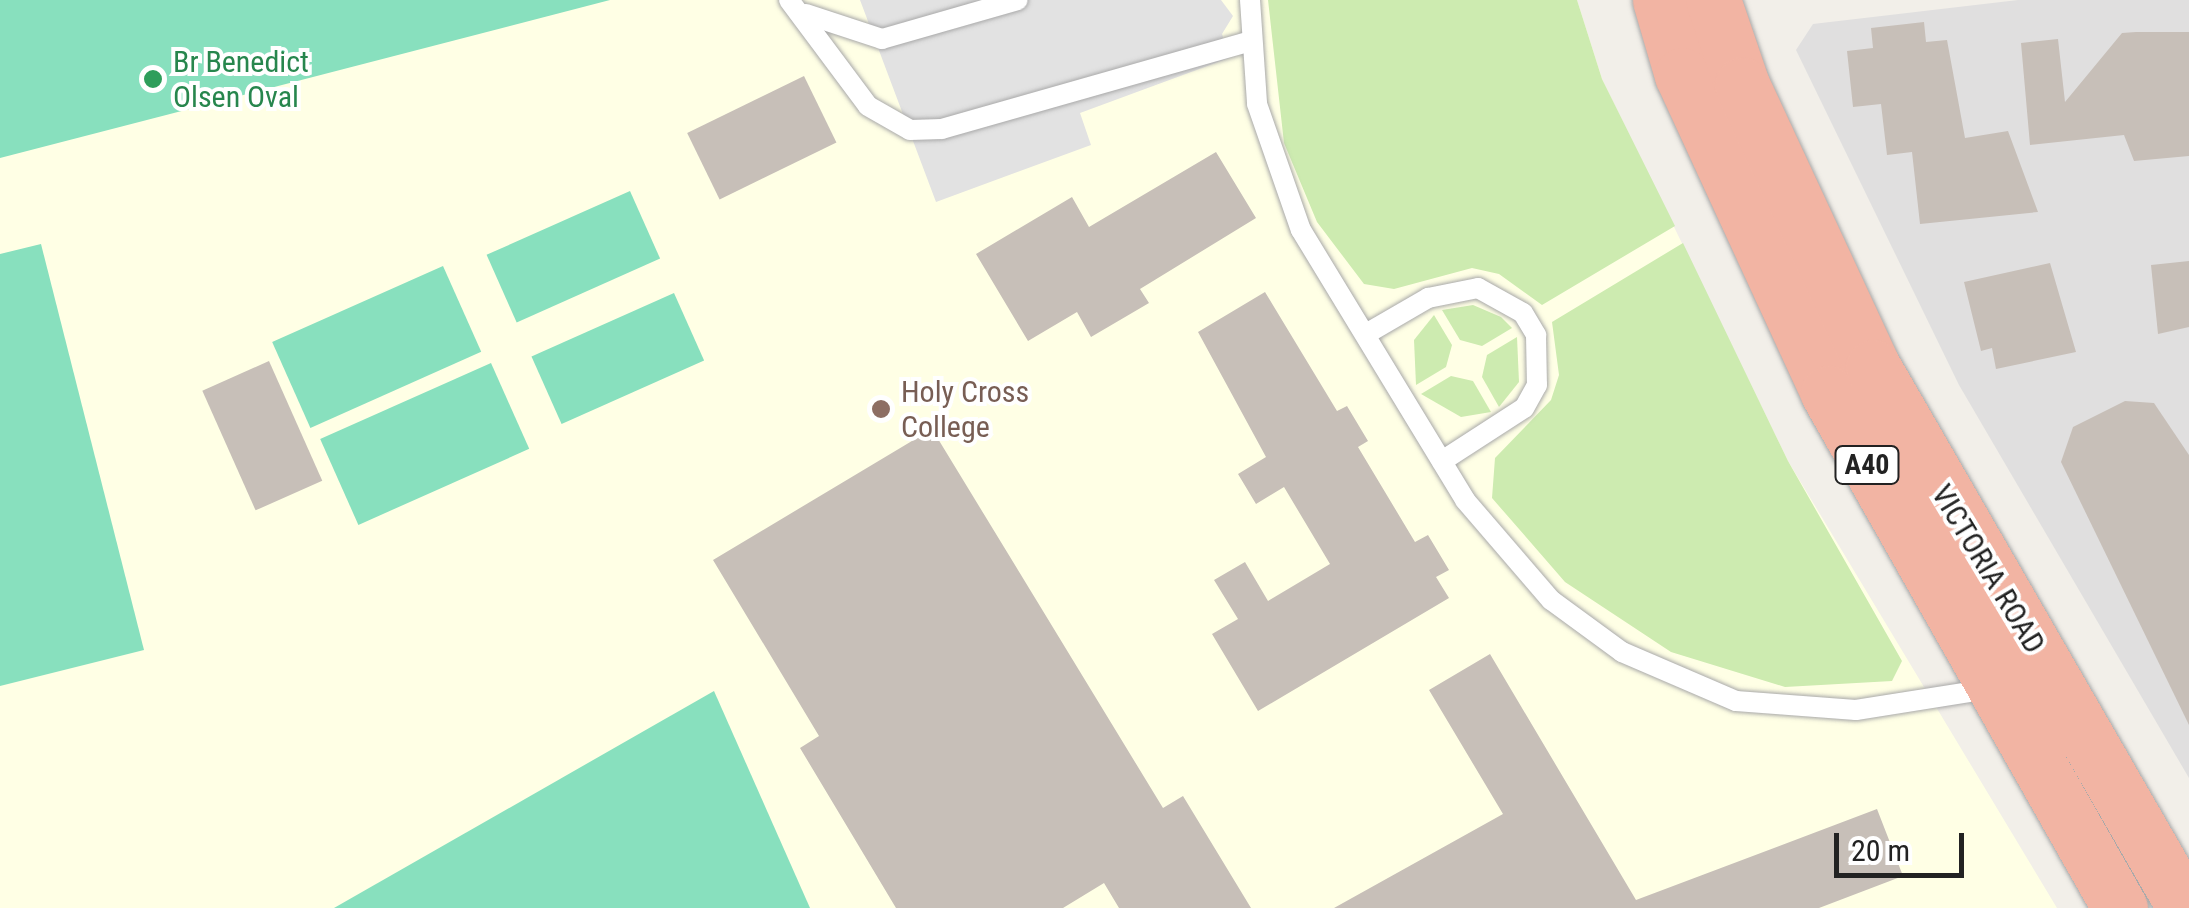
<!DOCTYPE html>
<html>
<head>
<meta charset="utf-8">
<style>
  body { margin:0 }
  #map { position:relative; width:2189px; height:908px; overflow:hidden; background:#f2efe9; font-family:"Roboto Condensed",sans-serif }
  div>[style] { position:absolute }
  [style*='--x'] { left:calc(var(--x)*1px); top:calc(var(--y)*1px); width:calc(var(--w)*1px); rotate:calc(var(--a)*1deg) }
  .residential>* { inset:0; background:#e0dfdf }
  .education>* { inset:0; background:#ffffe5 }
  .grass>* { inset:0; background:#cdebb0 }
  .pitch>* { inset:0; background:#88e0be; transform-origin:0 0 }
  .parking>* { inset:0; background:#e2e2e2 }
  .building>* { inset:0; background:#c7bfb8; transform-origin:0 0 }
  .roads { filter:drop-shadow(0 0 2px #a9a9a9) drop-shadow(0 0 2px #a9a9a9) }
  .service>* { height:20px; margin:-10px; padding:0 10px; transform-origin:10px; border-radius:10px; background:#fff }
  .trunk>* { height:55px; margin:-27.5px; padding:0 27.5px; transform-origin:27.5px; border-radius:27.5px; background:#f2b4a3 }
  .dots>* { width:28px; height:28px; translate:-50% -50%; box-sizing:border-box; border:5px solid #fff; border-radius:50% }
  span { translate:-50% -50%; white-space:nowrap; text-align:center; line-height:1.15; -webkit-text-stroke:8px #fff; paint-order:stroke }
  .shield-label span { padding:2px 8px; background:#fff; border:2px solid; border-radius:8px; -webkit-text-stroke-width:0 }
  .shield-label { font-size:28px; color:#222; font-weight:700 }
  .leisure-label { font-size:30px; color:#27864d }
  .left { translate:0 -50%; text-align:left }
  .education-label { font-size:30px; color:#785e54 }
  .street-label { font-size:30px; color:#222 }
  .scale { position:absolute; left:1834px; top:833px; width:130px; height:45px; box-sizing:border-box; border:5px solid #222; border-top:0; padding-left:12px; font-size:30px; line-height:35px; white-space:nowrap; color:#222; -webkit-text-stroke:8px #fff; paint-order:stroke }
</style>
</head>
<body>
<div id="map">
  <div class="residential">
    <div style="clip-path:polygon(2018px 0,2189px 0,2189px 778px,1959px 385px,1796px 50px,1813px 24px)"></div>
  </div>
  <div class="education">
    <div style="clip-path:polygon(0 0,1577px 0,1602px 79px,1788px 461px,2057px 908px,0 908px)"></div>
  </div>
  <div class="grass">
    <div style="clip-path:polygon(1268px 0,1577px 0,1602px 79px,1675px 226px,1542px 305px,1499px 274px,1472px 268px,1394px 289px,1364px 284px,1317px 222px,1284px 143px)"></div>
    <div style="clip-path:polygon(1683px 243px,1788px 461px,1902px 661px,1892px 681px,1785px 687px,1671px 652px,1565px 582px,1492px 498px,1495px 458px,1551px 400px,1559px 375px,1552px 322px)"></div>
    <div style="clip-path:polygon(1473px 305px,1501px 317px,1512px 328px,1482px 346px,1460px 340px,1442px 310px)"></div>
    <div style="clip-path:polygon(1434px 315px,1452px 345px,1446px 367px,1416px 385px,1414px 340px)"></div>
    <div style="clip-path:polygon(1517px 337px,1519px 382px,1499px 407px,1482px 377px,1487px 355px)"></div>
    <div style="clip-path:polygon(1451px 376px,1473px 381px,1491px 412px,1461px 417px,1421px 394px)"></div>
  </div>
  <div class="pitch">
    <div style="clip-path:polygon(0 0,610px 0,0 158px)"></div>
    <div style="left:630px;top:191px;width:74px;height:157px;rotate:66deg"></div>
    <div style="clip-path:polygon(41px 244px,144px 650px,0 686px,0 254px)"></div>
    <div style="left:443px;top:266px;width:94px;height:187px;rotate:66deg"></div>
    <div style="left:674px;top:293px;width:74px;height:156px;rotate:66deg"></div>
    <div style="left:491px;top:363px;width:94px;height:187px;rotate:66deg"></div>
    <div style="clip-path:polygon(714px 691px,810px 908px,334px 908px)"></div>
  </div>
  <div class="parking">
    <div style="clip-path:polygon(860px 0,1221px 0,1233px 16px,1222px 34px,1229px 58px,1080px 113px,1091px 145px,936px 202px)"></div>
  </div>
  <div class="building">
    <div style="clip-path:polygon(1924px 22px,1926px 42px,1947px 40px,1965px 138px,2008px 131px,2038px 212px,1920px 224px,1912px 152px,1887px 155px,1881px 104px,1853px 107px,1847px 51px,1873px 48px,1871px 28px)"></div>
    <div style="clip-path:polygon(2136px 32px,2189px 32px,2189px 156px,2134px 161px,2124px 135px,2030px 145px,2021px 43px,2058px 39px,2065px 102px,2122px 33px)"></div>
    <div style="left:804px;top:76px;width:74px;height:130px;rotate:64deg"></div>
    <div style="clip-path:polygon(1216px 152px,1256px 218px,1140px 289px,1149px 303px,1091px 337px,1077px 312px,1028px 341px,976px 254px,1072px 197px,1089px 227px)"></div>
    <div style="clip-path:polygon(2189px 261px,2189px 327px,2158px 334px,2151px 265px)"></div>
    <div style="clip-path:polygon(2050px 263px,2076px 352px,1996px 369px,1992px 348px,1981px 351px,1964px 282px)"></div>
    <div style="clip-path:polygon(1265px 292px,1337px 411px,1347px 406px,1368px 441px,1358px 447px,1415px 542px,1428px 535px,1449px 570px,1436px 577px,1449px 598px,1258px 711px,1212px 634px,1238px 619px,1214px 580px,1245px 562px,1268px 601px,1330px 564px,1284px 487px,1256px 504px,1238px 474px,1266px 457px,1198px 332px)"></div>
    <div style="left:269px;top:361px;width:131px;height:73px;rotate:66deg"></div>
    <div style="clip-path:polygon(2125px 401px,2154px 403px,2189px 455px,2189px 725px,2061px 462px,2073px 427px)"></div>
    <div style="clip-path:polygon(932px 429px,1163px 808px,1183px 796px,1251px 908px,1119px 908px,1104px 883px,1063px 908px,896px 908px,800px 748px,819px 736px,713px 560px)"></div>
    <div style="clip-path:polygon(1490px 654px,1636px 900px,1877px 809px,1903px 876px,1819px 908px,1334px 908px,1503px 814px,1429px 690px)"></div>
  </div>
  <div class="roads">
    <div class="service">
      <div style="--x:789;--y:0;--w:132;--a:53.3"></div>
      <div style="--x:868;--y:106;--w:48;--a:29.7"></div>
      <div style="--x:910;--y:130;--w:32;--a:-2"></div>
      <div style="--x:942;--y:129;--w:320;--a:-15.9"></div>
      <div style="--x:1250;--y:0;--w:104;--a:86.1"></div>
      <div style="--x:1257;--y:104;--w:133;--a:70.8"></div>
      <div style="--x:1301;--y:230;--w:316;--a:58.7"></div>
      <div style="--x:1465;--y:500;--w:132;--a:49.3"></div>
      <div style="--x:1551;--y:600;--w:88;--a:36.2"></div>
      <div style="--x:1622;--y:652;--w:124;--a:23.3"></div>
      <div style="--x:1736;--y:701;--w:120;--a:4.3"></div>
      <div style="--x:1856;--y:710;--w:135;--a:-9"></div>
      <div style="--x:806;--y:14;--w:80;--a:18.2"></div>
      <div style="--x:882;--y:39;--w:141;--a:-16"></div>
      <div style="--x:1366;--y:334;--w:72;--a:-30.1"></div>
      <div style="--x:1428;--y:298;--w:51;--a:-11.3"></div>
      <div style="--x:1478;--y:288;--w:51;--a:29.1"></div>
      <div style="--x:1523;--y:313;--w:26;--a:59"></div>
      <div style="--x:1536;--y:335;--w:50;--a:88.9"></div>
      <div style="--x:1537;--y:385;--w:26;--a:119"></div>
      <div style="--x:1524;--y:408;--w:98;--a:147.1"></div>
    </div>
    <div class="trunk">
      <div style="--x:1660;--y:0;--w:78;--a:73.7"></div>
      <div style="--x:1682;--y:75;--w:350;--a:65.3"></div>
      <div style="--x:1828;--y:393;--w:592;--a:60.45"></div>
      <div style="--x:1713;--y:0;--w:90;--a:71.2"></div>
      <div style="--x:1742;--y:85;--w:311;--a:65.1"></div>
      <div style="--x:1873;--y:367;--w:625;--a:60.03"></div>
    </div>
  </div>
  <div class="dots">
    <div style="left:153px;top:79px;background:#2e9e5b"></div>
    <div style="left:881px;top:409px;background:#8d6e63"></div>
  </div>
  <div class="shield-label">
    <span style="left:1867px;top:465px">A40</span>
  </div>
  <div class="leisure-label">
    <span class="left" style="left:173px;top:79px">Br Benedict<br>Olsen Oval</span>
  </div>
  <div class="education-label">
    <span class="left" style="left:901px;top:409px">Holy Cross<br>College</span>
  </div>
  <div class="street-label">
    <span style="left:1988px;top:569px;rotate:59deg">VICTORIA ROAD</span>
  </div>
  <div class="scale">20 m</div>
</div>
</body>
</html>
